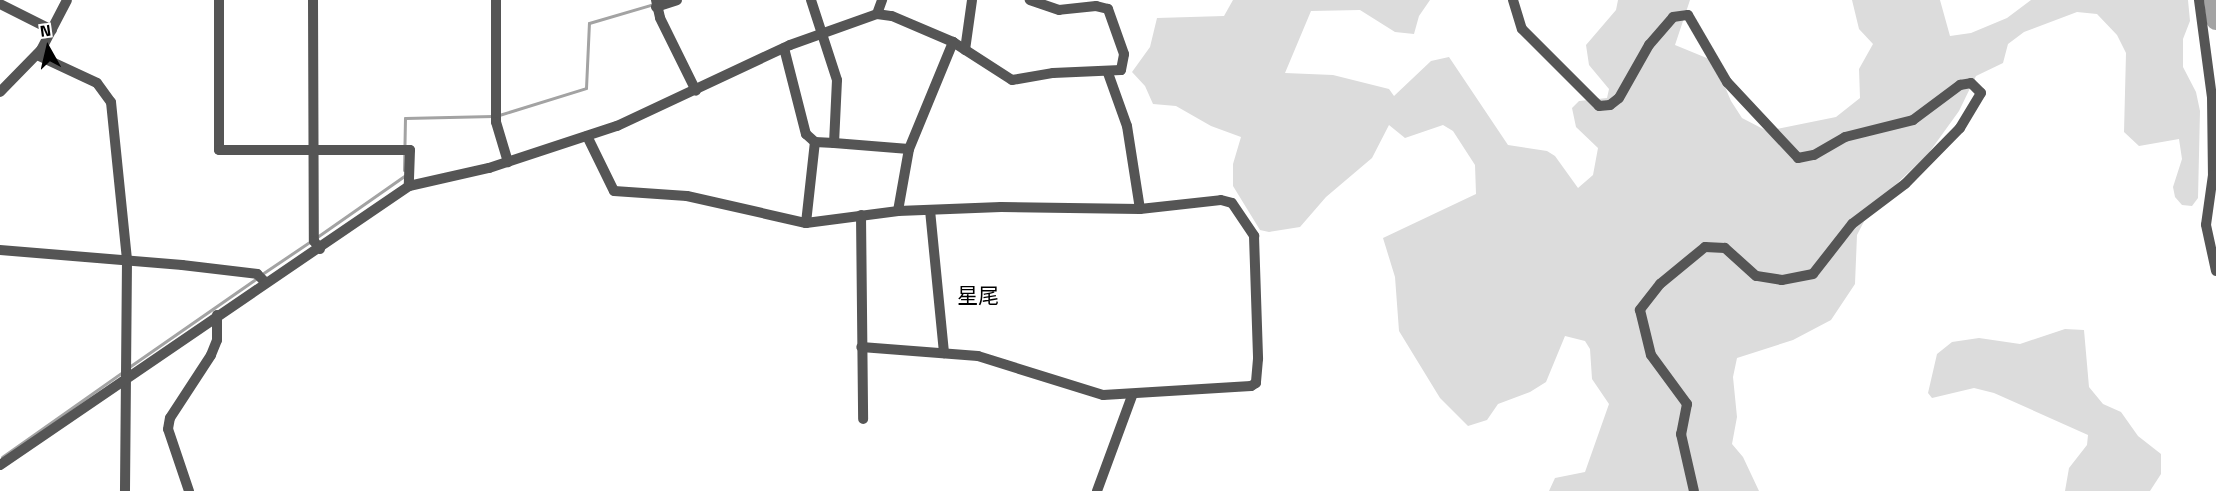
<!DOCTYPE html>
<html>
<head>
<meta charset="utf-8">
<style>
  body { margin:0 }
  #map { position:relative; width:2216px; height:491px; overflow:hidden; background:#fff; font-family:"Titillium Web","Noto Sans JP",sans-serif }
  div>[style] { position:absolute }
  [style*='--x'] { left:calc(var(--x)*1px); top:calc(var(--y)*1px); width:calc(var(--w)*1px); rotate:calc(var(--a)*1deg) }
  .green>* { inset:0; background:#dcdcdc }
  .stream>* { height:3px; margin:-1.5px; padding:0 1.5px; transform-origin:1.5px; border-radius:1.5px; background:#a3a3a3 }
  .river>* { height:20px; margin:-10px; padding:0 10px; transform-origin:10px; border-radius:10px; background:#a3a3a3 }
  .minor>* { height:10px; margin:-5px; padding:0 5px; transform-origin:5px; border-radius:5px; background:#555 }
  span { translate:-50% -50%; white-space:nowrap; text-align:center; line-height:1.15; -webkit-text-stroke:4.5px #fff; paint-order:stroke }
  .quarter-label { font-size:21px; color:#000 }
  .north { position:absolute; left:18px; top:18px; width:60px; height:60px; -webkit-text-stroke:4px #fff; paint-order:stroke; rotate:352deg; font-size:16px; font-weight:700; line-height:24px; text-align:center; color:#000 }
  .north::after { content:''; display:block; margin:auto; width:21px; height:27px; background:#000; clip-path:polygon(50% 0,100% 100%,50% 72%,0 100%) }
</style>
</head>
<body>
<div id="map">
  <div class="green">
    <div style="clip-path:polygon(1233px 0,1430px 0,1419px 16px,1414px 34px,1395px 32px,1360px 10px,1311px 11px,1285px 73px,1333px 75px,1389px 89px,1394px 96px,1431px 61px,1449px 57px,1508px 145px,1547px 151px,1555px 156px,1578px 188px,1593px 175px,1598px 148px,1576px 127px,1572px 108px,1579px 101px,1607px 98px,1609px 89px,1589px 65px,1586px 45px,1616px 10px,1618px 0,1690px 0,1675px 45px,1714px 61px,1731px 101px,1742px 118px,1767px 131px,1836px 117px,1860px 98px,1859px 69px,1873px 44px,1859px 29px,1852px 0,1940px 0,1950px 36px,1971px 33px,2007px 18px,2031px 0,2188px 0,2190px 21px,2183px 39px,2183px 67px,2196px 92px,2200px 111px,2198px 198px,2192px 206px,2182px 205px,2175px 197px,2173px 187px,2182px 159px,2179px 139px,2139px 146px,2124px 132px,2126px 53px,2117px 35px,2097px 14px,2077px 12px,2024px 32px,2008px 44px,2003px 63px,1976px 76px,1959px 111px,1928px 154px,1871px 208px,1857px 235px,1855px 284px,1831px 320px,1793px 340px,1737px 358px,1733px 377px,1737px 417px,1732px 444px,1743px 457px,1759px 491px,1549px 491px,1555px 478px,1585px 472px,1609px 404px,1592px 379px,1590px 349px,1585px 341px,1565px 336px,1546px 382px,1530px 392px,1498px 404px,1487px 420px,1468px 426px,1440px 398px,1399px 331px,1395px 277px,1383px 238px,1476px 194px,1475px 165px,1453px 131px,1443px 125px,1405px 138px,1389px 125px,1372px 158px,1326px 197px,1300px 227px,1269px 232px,1260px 230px,1233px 186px,1233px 164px,1241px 137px,1211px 126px,1176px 106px,1153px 104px,1145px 86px,1132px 72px,1150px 47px,1157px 18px,1224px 16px)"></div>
    <div style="clip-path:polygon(2065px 329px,2084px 330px,2089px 387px,2103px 404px,2121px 412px,2138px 436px,2161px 454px,2161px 474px,2150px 491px,2065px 491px,2069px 468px,2087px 445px,2088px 435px,1994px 393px,1974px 388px,1932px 398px,1928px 393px,1937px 354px,1952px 342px,1979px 338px,2020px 344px)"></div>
  </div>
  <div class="stream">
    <div style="--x:499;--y:115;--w:91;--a:-17.2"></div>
    <div style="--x:586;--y:88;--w:65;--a:-87.4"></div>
    <div style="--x:589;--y:23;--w:68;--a:-16.3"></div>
    <div style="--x:404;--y:170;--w:52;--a:-88.9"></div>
    <div style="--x:405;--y:118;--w:88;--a:-1.3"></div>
    <div style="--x:317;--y:237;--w:106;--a:-35"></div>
    <div style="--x:262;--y:274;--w:59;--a:-34"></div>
    <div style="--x:129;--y:367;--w:156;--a:-34.8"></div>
    <div style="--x:2;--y:457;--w:149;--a:-35.2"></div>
  </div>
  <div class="river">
    <div style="--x:2214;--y:0;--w:20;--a:84"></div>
  </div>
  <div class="minor">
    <div style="--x:219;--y:0;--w:150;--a:90"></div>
    <div style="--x:219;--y:150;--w:191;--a:0"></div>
    <div style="--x:410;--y:150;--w:36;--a:92"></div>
    <div style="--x:313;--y:0;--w:241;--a:89.8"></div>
    <div style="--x:314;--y:241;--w:10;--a:53"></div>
    <div style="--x:496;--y:0;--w:122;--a:90"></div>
    <div style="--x:496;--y:122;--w:42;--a:73.3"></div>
    <div style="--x:656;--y:0;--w:18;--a:77"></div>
    <div style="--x:660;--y:18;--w:81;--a:63.7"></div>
    <div style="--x:811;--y:0;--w:84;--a:72"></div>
    <div style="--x:837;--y:80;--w:63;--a:92.7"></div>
    <div style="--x:834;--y:143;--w:75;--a:4.6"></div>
    <div style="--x:909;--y:149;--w:63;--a:100.1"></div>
    <div style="--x:1513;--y:0;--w:30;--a:73"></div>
    <div style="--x:1522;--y:29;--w:109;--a:45"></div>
    <div style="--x:1599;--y:106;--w:11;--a:-5"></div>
    <div style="--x:1610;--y:105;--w:11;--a:-38"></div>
    <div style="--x:1619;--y:98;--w:61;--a:-60.5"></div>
    <div style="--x:1649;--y:45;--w:37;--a:-49"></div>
    <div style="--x:1673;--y:17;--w:15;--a:-8"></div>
    <div style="--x:1688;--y:15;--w:78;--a:59.8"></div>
    <div style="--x:1727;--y:82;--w:104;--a:46.9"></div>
    <div style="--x:1798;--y:158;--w:16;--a:-11"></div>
    <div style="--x:1814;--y:155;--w:36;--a:-30"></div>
    <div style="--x:1845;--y:137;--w:70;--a:-14"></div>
    <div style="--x:1913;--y:120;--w:59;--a:-36.7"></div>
    <div style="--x:1960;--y:85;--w:11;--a:-10"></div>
    <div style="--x:1971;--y:83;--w:14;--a:45"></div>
    <div style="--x:1981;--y:93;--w:41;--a:121"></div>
    <div style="--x:1960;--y:128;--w:78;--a:134.5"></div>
    <div style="--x:1905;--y:184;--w:66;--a:143"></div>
    <div style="--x:1852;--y:224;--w:63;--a:128"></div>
    <div style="--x:1813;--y:274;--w:32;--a:169"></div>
    <div style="--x:1782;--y:280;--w:26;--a:-171"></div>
    <div style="--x:1756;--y:276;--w:42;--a:-137.9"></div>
    <div style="--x:1725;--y:248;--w:20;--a:-177"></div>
    <div style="--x:1705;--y:247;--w:58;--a:140.6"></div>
    <div style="--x:1660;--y:284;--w:33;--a:128"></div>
    <div style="--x:1640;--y:310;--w:46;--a:76.3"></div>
    <div style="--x:1651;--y:355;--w:61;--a:53.7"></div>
    <div style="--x:1687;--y:404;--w:31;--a:101"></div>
    <div style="--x:1681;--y:434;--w:58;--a:77.2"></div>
    <div style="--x:2199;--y:0;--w:98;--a:82.4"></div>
    <div style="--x:2212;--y:97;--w:78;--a:89.3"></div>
    <div style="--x:2213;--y:175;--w:50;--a:98"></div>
    <div style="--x:2206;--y:225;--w:47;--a:77.7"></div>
    <div style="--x:0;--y:4;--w:58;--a:26.6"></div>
    <div style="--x:656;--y:7;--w:22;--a:-18"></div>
    <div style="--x:877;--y:14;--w:15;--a:8"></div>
    <div style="--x:892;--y:16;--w:66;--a:23.1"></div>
    <div style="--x:953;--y:42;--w:70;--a:32.8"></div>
    <div style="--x:1012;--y:80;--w:42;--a:-9.7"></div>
    <div style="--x:1053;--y:73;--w:68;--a:-2.5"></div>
    <div style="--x:1121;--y:70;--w:16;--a:-79"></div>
    <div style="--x:1124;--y:54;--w:48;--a:-109.6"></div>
    <div style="--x:1108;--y:9;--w:12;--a:-166"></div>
    <div style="--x:1096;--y:6;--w:37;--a:174"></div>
    <div style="--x:1059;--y:10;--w:31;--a:-161"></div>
    <div style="--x:784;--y:48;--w:89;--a:75.7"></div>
    <div style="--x:806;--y:134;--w:12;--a:42"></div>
    <div style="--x:965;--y:50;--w:50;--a:-82"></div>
    <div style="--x:37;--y:55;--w:66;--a:25"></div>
    <div style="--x:97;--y:83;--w:24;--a:54"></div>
    <div style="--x:111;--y:102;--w:159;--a:84.2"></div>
    <div style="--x:127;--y:260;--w:231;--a:90.5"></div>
    <div style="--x:1108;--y:73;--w:56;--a:70.3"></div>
    <div style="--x:1127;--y:126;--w:84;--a:81.1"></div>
    <div style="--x:0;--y:92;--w:59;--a:-45.7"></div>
    <div style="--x:41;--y:50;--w:56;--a:-62.5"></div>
    <div style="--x:587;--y:136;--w:61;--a:63.9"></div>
    <div style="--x:614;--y:191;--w:73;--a:3.9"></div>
    <div style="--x:687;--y:196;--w:122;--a:12.8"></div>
    <div style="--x:806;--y:223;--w:93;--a:-7.4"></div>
    <div style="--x:898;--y:211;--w:103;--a:-2.2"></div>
    <div style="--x:1001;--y:207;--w:139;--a:0.8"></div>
    <div style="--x:1140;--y:209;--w:81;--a:-6.3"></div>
    <div style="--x:1221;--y:200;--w:11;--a:15"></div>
    <div style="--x:1232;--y:203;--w:40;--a:56"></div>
    <div style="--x:1254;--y:236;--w:123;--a:88.1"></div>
    <div style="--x:1258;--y:359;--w:24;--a:95"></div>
    <div style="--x:1256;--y:383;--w:6;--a:149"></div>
    <div style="--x:1251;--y:386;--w:148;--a:176.5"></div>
    <div style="--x:1103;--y:395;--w:131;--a:-162.7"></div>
    <div style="--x:978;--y:356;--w:117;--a:-175.6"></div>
    <div style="--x:909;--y:149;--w:116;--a:-67.6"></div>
    <div style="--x:930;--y:210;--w:144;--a:84.4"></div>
    <div style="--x:861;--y:215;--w:204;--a:89.4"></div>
    <div style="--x:806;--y:223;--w:81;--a:-83.7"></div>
    <div style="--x:815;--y:142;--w:19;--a:3"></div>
    <div style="--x:0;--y:250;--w:183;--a:4.7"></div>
    <div style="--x:182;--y:265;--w:76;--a:6.8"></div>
    <div style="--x:257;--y:274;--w:11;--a:45"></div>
    <div style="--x:0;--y:465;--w:495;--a:-34.3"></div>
    <div style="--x:409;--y:186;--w:82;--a:-12.7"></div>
    <div style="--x:489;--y:168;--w:135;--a:-18.2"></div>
    <div style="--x:617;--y:126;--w:191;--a:-25.1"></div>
    <div style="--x:790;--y:45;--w:92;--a:-19.6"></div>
    <div style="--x:877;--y:14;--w:15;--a:-70"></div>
    <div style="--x:189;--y:491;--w:65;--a:-108.7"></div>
    <div style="--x:168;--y:429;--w:11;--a:-80"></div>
    <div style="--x:170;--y:418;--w:75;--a:-56.9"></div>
    <div style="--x:211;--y:355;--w:16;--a:-68"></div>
    <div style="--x:217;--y:340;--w:25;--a:-90"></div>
    <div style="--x:1097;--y:491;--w:101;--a:-69.8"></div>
  </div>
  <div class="quarter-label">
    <span style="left:978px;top:295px">星尾</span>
  </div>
  <div class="north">N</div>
</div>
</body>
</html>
